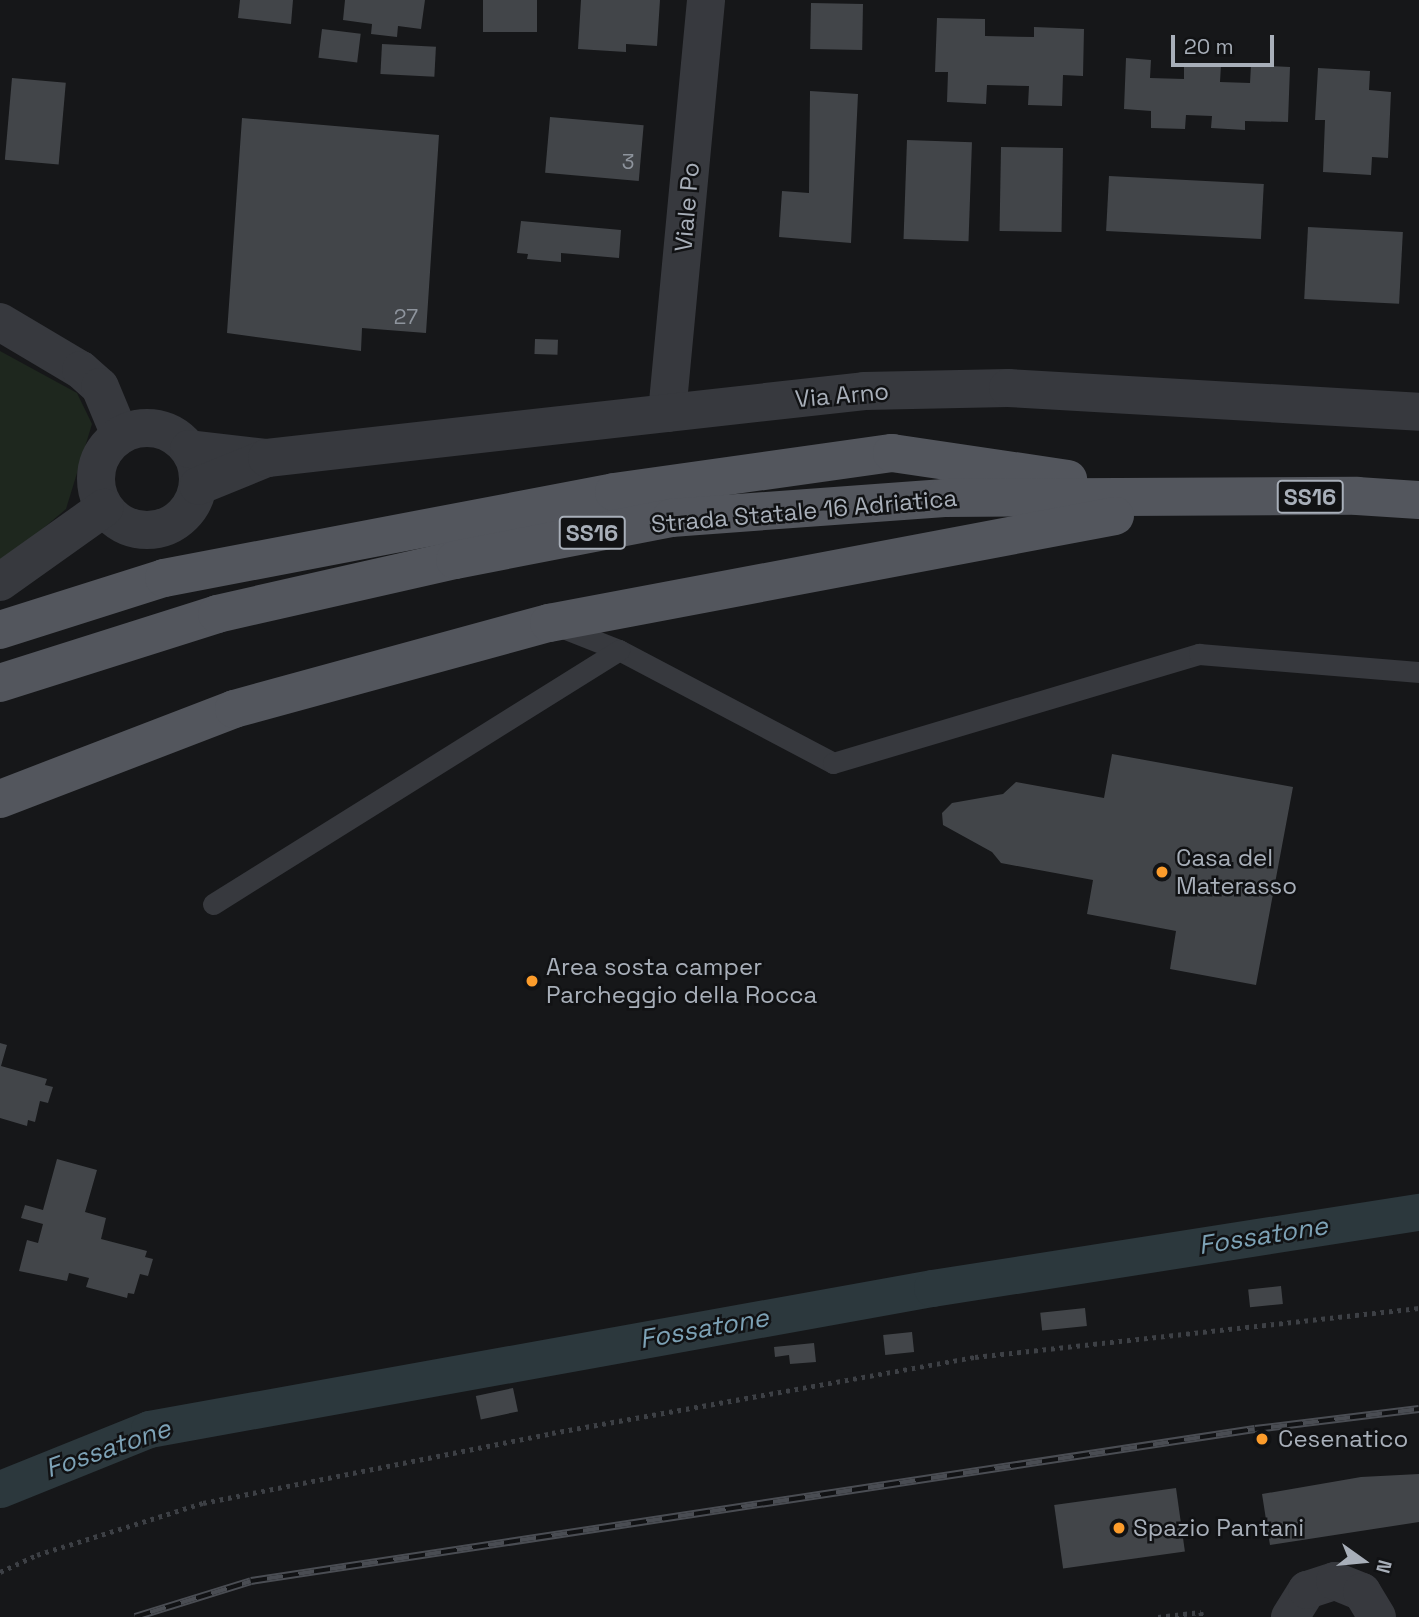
<!DOCTYPE html>
<html>
<head>
<meta charset="utf-8">
<style>
  body { margin:0 }
  #map { position:relative; width:1419px; height:1617px; overflow:hidden; background:#161719; font-family:"Space Grotesk",sans-serif }
  div>[style] { position:absolute }
  [style*='--x'] { left:calc(var(--x)*1px); top:calc(var(--y)*1px); width:calc(var(--w)*1px); rotate:calc(var(--a)*1deg) }
  .green>* { inset:0; background:#1e271e }
  .canal>* { height:37px; margin:-18.5px; padding:0 18.5px; transform-origin:18.5px; border-radius:18.5px; background:#2c383d }
  .building>* { inset:0; background:#424549; transform-origin:0 0 }
  .path>* { height:4.5px; margin-top:-2.25px; transform-origin:0; background:repeating-linear-gradient(90deg,#3d4045 0 3.5px,transparent 0 8.5px) }
  .service>* { height:21px; margin:-10.5px; padding:0 10.5px; transform-origin:10.5px; border-radius:10.5px; background:#37393e }
  .minor>* { height:38px; margin:-19px; padding:0 19px; transform-origin:19px; border-radius:19px; background:#37393e }
  .minor>.ring { margin:-19px; padding:0; box-sizing:content-box; background:none; border:38px solid #37393e; border-radius:50% }
  .tertiary>* { height:38px; margin:-19px; padding:0 19px; transform-origin:19px; border-radius:19px; background:#37393e }
  .primary>* { height:38px; margin:-19px; padding:0 19px; transform-origin:19px; border-radius:19px; background:#53565d }
  .rail>* { height:8px; margin-top:-4px; transform-origin:0; background:repeating-linear-gradient(90deg,#111214 0 16px,#4a4d53 0 32px); box-sizing:border-box; border-block:2px solid #4a4d53 }
  .dots>* { width:19px; height:19px; translate:-50% -50%; box-sizing:border-box; border:4px solid #111214; border-radius:50% }
  span { translate:-50% -50%; white-space:nowrap; text-align:center; line-height:1.15; -webkit-text-stroke:5px #111214; paint-order:stroke }
  .number-label { font-size:21px; color:#8e949d }
  .number-label span { -webkit-text-stroke-width:0 }
  .shield-label span { padding:2px 5px; background:#111214; border:2px solid; border-radius:5px; -webkit-text-stroke-width:0 }
  .shield-label { font-size:23px; color:#a8afb9; font-weight:700 }
  .street-label { font-size:24px; color:#a8afb9 }
  .poi-label { font-size:24px; color:#a8afb9 }
  .left { translate:0 -50%; text-align:left }
  .water-label { font-size:26px; color:#7da2b6; font-style:italic }
  .north { position:absolute; left:1328px; top:1526px; width:70px; height:70px; -webkit-text-stroke:5px #111214; paint-order:stroke; rotate:105deg; font-size:19px; font-weight:700; line-height:28px; text-align:center; color:#a8afb9 }
  .north::after { content:''; display:block; margin:auto; width:24px; height:32px; background:#a8afb9; clip-path:polygon(50% 0,100% 100%,50% 72%,0 100%) }
  .scale { position:absolute; left:1171px; top:35px; width:103px; height:32px; box-sizing:border-box; border:4px solid #a8afb9; border-top:0; padding-left:9px; font-size:21px; line-height:24px; white-space:nowrap; color:#a8afb9; -webkit-text-stroke:5px #111214; paint-order:stroke }
</style>
</head>
<body>
<div id="map">
  <div class="green">
    <div style="clip-path:polygon(0 351px,77px 393px,92px 424px,66px 509px,0 565px)"></div>
  </div>
  <div class="canal">
    <div style="--x:0;--y:1489;--w:161;--a:-21.9"></div>
    <div style="--x:149;--y:1429;--w:796;--a:-10.21"></div>
    <div style="--x:932;--y:1288;--w:493;--a:-8.9"></div>
  </div>
  <div class="building">
    <div style="clip-path:polygon(240px 0,293px 0,291px 24px,238px 18px)"></div>
    <div style="clip-path:polygon(345px 0,425px 0,421px 29px,398px 26px,397px 37px,371px 34px,372px 24px,343px 20px)"></div>
    <div style="left:483px;top:0;width:54px;height:32px"></div>
    <div style="clip-path:polygon(581px 0,660px 0,657px 46px,626px 44px,626px 52px,578px 49px)"></div>
    <div style="left:811px;top:3px;width:52px;height:46px;rotate:1deg"></div>
    <div style="clip-path:polygon(937px 18px,985px 19px,985px 36px,1034px 37px,1034px 27px,1084px 29px,1083px 76px,1063px 75px,1062px 106px,1028px 105px,1029px 86px,987px 85px,986px 104px,947px 102px,948px 72px,935px 72px)"></div>
    <div style="left:322px;top:29px;width:39px;height:29px;rotate:7deg"></div>
    <div style="left:382px;top:44px;width:54px;height:30px;rotate:3deg"></div>
    <div style="clip-path:polygon(1126px 58px,1151px 60px,1150px 78px,1184px 79px,1184px 63px,1221px 65px,1220px 82px,1250px 83px,1251px 65px,1290px 67px,1288px 122px,1245px 121px,1245px 130px,1211px 128px,1212px 116px,1186px 115px,1185px 129px,1151px 128px,1151px 111px,1124px 109px)"></div>
    <div style="clip-path:polygon(1318px 68px,1370px 71px,1369px 90px,1391px 92px,1388px 158px,1372px 157px,1371px 175px,1323px 172px,1325px 120px,1315px 120px)"></div>
    <div style="left:12px;top:78px;width:54px;height:82px;rotate:5deg"></div>
    <div style="clip-path:polygon(810px 91px,858px 94px,851px 243px,779px 237px,782px 191px,809px 193px)"></div>
    <div style="left:550px;top:117px;width:94px;height:56px;rotate:5deg"></div>
    <div style="clip-path:polygon(242px 118px,439px 135px,426px 333px,362px 328px,361px 351px,227px 333px)"></div>
    <div style="left:907px;top:140px;width:65px;height:99px;rotate:2deg"></div>
    <div style="left:1001px;top:147px;width:62px;height:84px;rotate:1deg"></div>
    <div style="left:1109px;top:176px;width:155px;height:55px;rotate:3deg"></div>
    <div style="clip-path:polygon(521px 221px,621px 230px,619px 258px,561px 253px,561px 262px,527px 259px,528px 254px,517px 253px)"></div>
    <div style="left:1308px;top:227px;width:95px;height:72px;rotate:3deg"></div>
    <div style="left:535px;top:339px;width:23px;height:15px;rotate:2deg"></div>
    <div style="clip-path:polygon(1112px 754px,1293px 787px,1256px 985px,1170px 969px,1176px 931px,1087px 914px,1093px 880px,1001px 863px,992px 852px,943px 825px,942px 813px,952px 803px,1003px 794px,1016px 782px,1104px 798px)"></div>
    <div style="clip-path:polygon(0 1043px,7px 1045px,1px 1066px,47px 1079px,45px 1085px,53px 1087px,48px 1103px,40px 1101px,35px 1122px,28px 1120px,27px 1126px,0 1118px)"></div>
    <div style="clip-path:polygon(57px 1159px,97px 1170px,85px 1212px,106px 1218px,101px 1239px,147px 1251px,145px 1257px,153px 1259px,148px 1276px,140px 1274px,134px 1294px,128px 1293px,127px 1298px,86px 1287px,89px 1278px,69px 1273px,67px 1281px,19px 1271px,27px 1240px,38px 1243px,43px 1224px,21px 1218px,25px 1205px,43px 1210px)"></div>
    <div style="left:1281px;top:1286px;width:18px;height:33px;rotate:84deg"></div>
    <div style="left:1085px;top:1308px;width:18px;height:45px;rotate:84deg"></div>
    <div style="left:912px;top:1332px;width:20px;height:29px;rotate:84deg"></div>
    <div style="clip-path:polygon(814px 1343px,816px 1362px,790px 1364px,789px 1355px,775px 1357px,774px 1347px)"></div>
    <div style="left:513px;top:1388px;width:24px;height:38px;rotate:78deg"></div>
    <div style="clip-path:polygon(1419px 1474px,1419px 1522px,1270px 1545px,1262px 1494px,1361px 1477px)"></div>
    <div style="left:1176px;top:1488px;width:64px;height:123px;rotate:82deg"></div>
  </div>
  <div class="path">
    <div style="--x:0;--y:1572;--w:41;--a:-24.7"></div>
    <div style="--x:37;--y:1555;--w:174;--a:-17.4"></div>
    <div style="--x:203;--y:1503;--w:356;--a:-11.3"></div>
    <div style="--x:552;--y:1433;--w:430;--a:-10.2"></div>
    <div style="--x:975;--y:1357;--w:447;--a:-6.3"></div>
    <div style="--x:1158;--y:1617;--w:43;--a:-6.6"></div>
    <div style="--x:1201;--y:1612;--w:5;--a:79"></div>
  </div>
  <div class="service">
    <div style="--x:558;--y:626;--w:66;--a:21.5"></div>
    <div style="--x:619;--y:650;--w:242;--a:27.8"></div>
    <div style="--x:833;--y:763;--w:382;--a:-16.6"></div>
    <div style="--x:1199;--y:654;--w:221;--a:4.7"></div>
    <div style="--x:213;--y:904;--w:479;--a:-32"></div>
  </div>
  <div class="minor">
    <div style="--x:0;--y:322;--w:94;--a:30.7"></div>
    <div style="--x:81;--y:370;--w:25;--a:42"></div>
    <div style="--x:100;--y:387;--w:52;--a:67.4"></div>
    <div style="--x:667;--y:413;--w:415;--a:-84.6"></div>
    <div class="ring" style="left:96px;top:428px;width:64px;height:64px"></div>
    <div style="--x:189;--y:449;--w:79;--a:6.6"></div>
    <div style="--x:267;--y:458;--w:74;--a:157.9"></div>
    <div style="--x:267;--y:458;--w:601;--a:-6.4"></div>
    <div style="--x:864;--y:391;--w:144;--a:-1.2"></div>
    <div style="--x:1008;--y:388;--w:412;--a:3.3"></div>
    <div style="--x:0;--y:582;--w:128;--a:-35.4"></div>
  </div>
  <div class="tertiary">
    <div style="--x:1290;--y:1617;--w:32;--a:-58"></div>
    <div style="--x:1307;--y:1590;--w:29;--a:-18"></div>
    <div style="--x:1335;--y:1581;--w:29;--a:22"></div>
    <div style="--x:1362;--y:1592;--w:29;--a:59"></div>
  </div>
  <div class="primary">
    <div style="--x:0;--y:630;--w:172;--a:-17.6"></div>
    <div style="--x:164;--y:578;--w:458;--a:-10.8"></div>
    <div style="--x:614;--y:492;--w:281;--a:-8"></div>
    <div style="--x:892;--y:453;--w:178;--a:8.4"></div>
    <div style="--x:0;--y:683;--w:228;--a:-17.6"></div>
    <div style="--x:217;--y:614;--w:244;--a:-12.8"></div>
    <div style="--x:455;--y:560;--w:220;--a:-11"></div>
    <div style="--x:671;--y:518;--w:274;--a:-4.2"></div>
    <div style="--x:944;--y:498;--w:413;--a:-0.3"></div>
    <div style="--x:1357;--y:496;--w:62;--a:3.7"></div>
    <div style="--x:0;--y:799;--w:251;--a:-21"></div>
    <div style="--x:234;--y:709;--w:327;--a:-15.3"></div>
    <div style="--x:549;--y:623;--w:576;--a:-10.71"></div>
  </div>
  <div class="rail">
    <div style="--x:135;--y:1617;--w:121;--a:-17.2"></div>
    <div style="--x:251;--y:1581;--w:1015;--a:-8.61"></div>
    <div style="--x:1255;--y:1429;--w:165;--a:-7"></div>
  </div>
  <div class="dots">
    <div style="left:1162px;top:872px;background:#fc9c2b"></div>
    <div style="left:532px;top:981px;background:#fc9c2b"></div>
    <div style="left:1262px;top:1439px;background:#fc9c2b"></div>
    <div style="left:1119px;top:1528px;background:#fc9c2b"></div>
  </div>
  <div class="number-label">
    <span style="left:628px;top:162px">3</span>
    <span style="left:406px;top:317px">27</span>
  </div>
  <div class="shield-label">
    <span style="left:1310px;top:497px">SS16</span>
    <span style="left:592px;top:533px">SS16</span>
  </div>
  <div class="street-label">
    <span style="left:687px;top:207px;rotate:-85deg">Viale Po</span>
    <span style="left:842px;top:395px;rotate:-5deg">Via Arno</span>
    <span style="left:804px;top:511px;rotate:-5deg">Strada Statale 16 Adriatica</span>
  </div>
  <div class="poi-label">
    <span class="left" style="left:1176px;top:872px">Casa del<br>Materasso</span>
    <span class="left" style="left:546px;top:981px">Area sosta camper<br>Parcheggio della Rocca</span>
    <span class="left" style="left:1278px;top:1439px">Cesenatico</span>
    <span class="left" style="left:1133px;top:1528px">Spazio Pantani</span>
  </div>
  <div class="water-label">
    <span style="left:1263px;top:1236px;rotate:-9deg">Fossatone</span>
    <span style="left:704px;top:1329px;rotate:-10deg">Fossatone</span>
    <span style="left:108px;top:1449px;rotate:-19deg">Fossatone</span>
  </div>
  <div class="north">N</div>
  <div class="scale">20 m</div>
</div>
</body>
</html>
